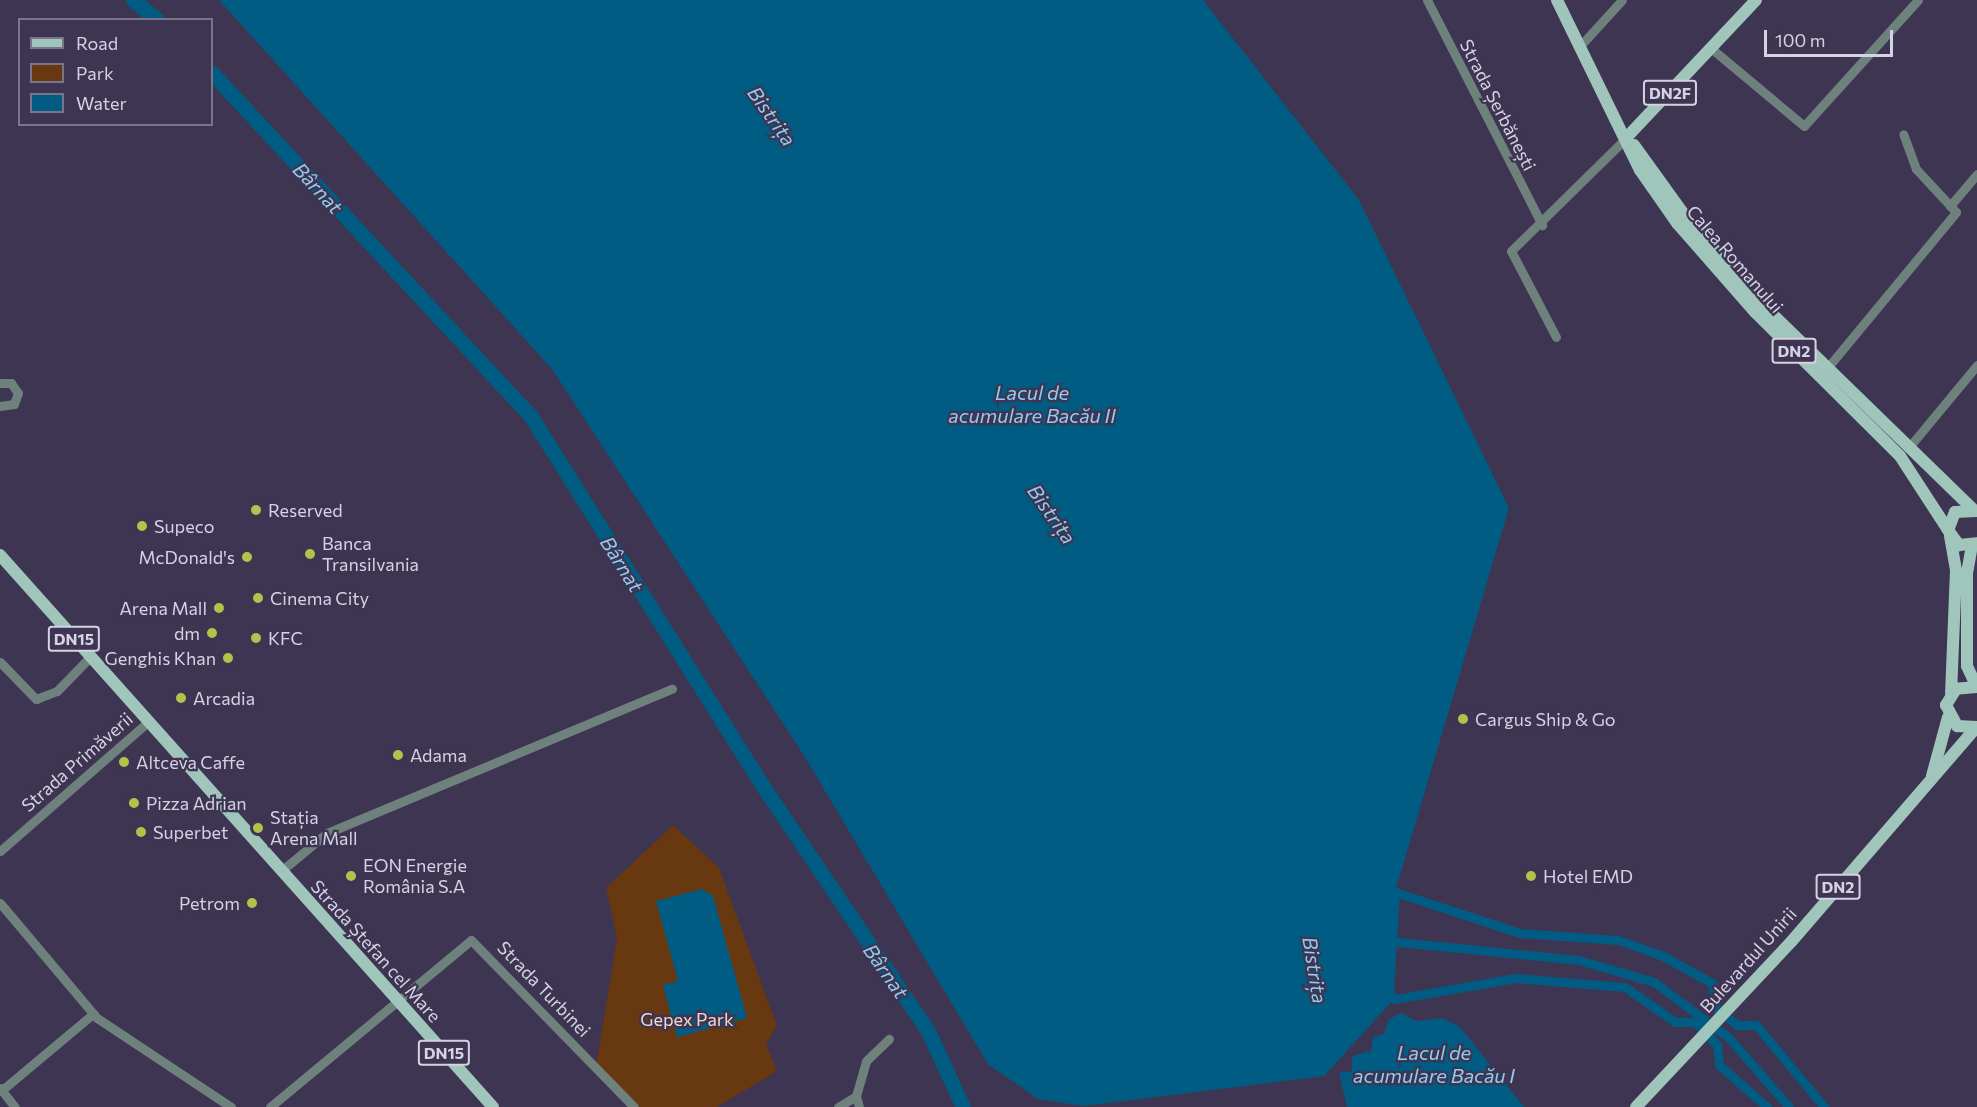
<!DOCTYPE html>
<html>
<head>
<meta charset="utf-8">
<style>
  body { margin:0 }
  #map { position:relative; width:1977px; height:1107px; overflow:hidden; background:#3d3552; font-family:Commissioner,sans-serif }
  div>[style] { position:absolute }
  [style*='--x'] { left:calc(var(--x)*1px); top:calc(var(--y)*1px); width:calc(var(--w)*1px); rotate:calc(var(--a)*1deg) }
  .green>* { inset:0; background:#683810 }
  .water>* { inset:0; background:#005c83 }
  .canal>* { height:9px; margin:-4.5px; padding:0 4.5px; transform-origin:4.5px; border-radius:4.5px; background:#005c83 }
  .river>* { height:15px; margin:-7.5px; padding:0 7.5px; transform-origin:7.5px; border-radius:7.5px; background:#005c83 }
  .minor>* { height:9px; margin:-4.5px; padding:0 4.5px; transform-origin:4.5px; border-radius:4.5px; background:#6f817c }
  .major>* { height:12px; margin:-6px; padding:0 6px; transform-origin:6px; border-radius:6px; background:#a0c6bb }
  .dots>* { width:16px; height:16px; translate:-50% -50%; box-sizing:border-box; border:3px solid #3d3552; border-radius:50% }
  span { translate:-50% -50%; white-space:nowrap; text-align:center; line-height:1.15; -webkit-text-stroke:4.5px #3d3552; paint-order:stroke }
  .shield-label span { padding:2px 4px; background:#3d3552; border:2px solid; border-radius:4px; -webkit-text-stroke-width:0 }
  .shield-label { font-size:16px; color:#d6d2e4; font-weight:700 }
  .street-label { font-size:18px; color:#d6d2e4 }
  .poi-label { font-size:18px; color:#d6d2e4 }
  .left { translate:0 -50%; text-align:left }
  .right { translate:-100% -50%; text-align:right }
  .park-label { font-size:18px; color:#f3d8c6 }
  .water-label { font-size:20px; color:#92cbee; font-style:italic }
  .legend { position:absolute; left:18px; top:18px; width:195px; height:108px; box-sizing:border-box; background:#3d3552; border:2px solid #7a748c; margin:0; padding:8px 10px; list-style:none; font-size:18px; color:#d6d2e4 }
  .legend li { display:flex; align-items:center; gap:12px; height:30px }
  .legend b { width:30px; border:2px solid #7a748c }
  .scale { position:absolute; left:1764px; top:30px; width:129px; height:27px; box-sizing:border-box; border:3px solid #d6d2e4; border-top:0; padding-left:8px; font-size:18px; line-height:21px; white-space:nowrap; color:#d6d2e4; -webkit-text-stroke:4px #3d3552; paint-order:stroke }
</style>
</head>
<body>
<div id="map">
  <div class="green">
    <div style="clip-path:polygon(673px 825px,719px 868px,777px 1026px,766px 1044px,777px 1071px,717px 1107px,634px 1107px,596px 1066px,617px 938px,606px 888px)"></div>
  </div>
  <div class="water">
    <div style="clip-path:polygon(219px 0,1203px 0,1359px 200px,1509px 508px,1395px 892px,1388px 992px,1394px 999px,1324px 1076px,1083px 1106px,1038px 1099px,988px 1064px,803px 754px,552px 369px)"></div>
    <div style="clip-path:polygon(702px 889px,713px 896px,747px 1018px,677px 1037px,663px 985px,678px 981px,656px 901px)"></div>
    <div style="clip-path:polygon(1402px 1013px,1416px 1021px,1443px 1018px,1460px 1027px,1524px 1107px,1347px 1107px,1339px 1073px,1352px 1071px,1352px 1056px,1371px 1051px,1373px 1037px,1384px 1034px,1389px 1019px)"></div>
  </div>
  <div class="canal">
    <div style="--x:1388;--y:941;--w:191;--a:5.7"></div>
    <div style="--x:1578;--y:960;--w:79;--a:16.1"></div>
    <div style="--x:1654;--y:982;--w:94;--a:36.7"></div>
    <div style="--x:1729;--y:1038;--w:91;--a:49"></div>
    <div style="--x:1767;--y:1107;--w:64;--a:-138.8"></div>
    <div style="--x:1719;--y:1065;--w:20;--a:-96"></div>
    <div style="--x:1717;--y:1045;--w:32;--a:-134"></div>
    <div style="--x:1695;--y:1022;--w:20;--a:180"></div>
    <div style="--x:1675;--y:1022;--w:61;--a:-145"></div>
    <div style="--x:1625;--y:987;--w:109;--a:-175.3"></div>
    <div style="--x:1516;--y:978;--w:124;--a:170.2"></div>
    <div style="--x:1394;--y:999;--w:9;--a:-126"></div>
    <div style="--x:1389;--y:992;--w:100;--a:-86.6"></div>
    <div style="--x:1395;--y:892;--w:132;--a:18.2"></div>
    <div style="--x:1520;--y:933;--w:98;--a:4.1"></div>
    <div style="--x:1618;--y:940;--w:48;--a:19.6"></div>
    <div style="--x:1663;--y:956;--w:56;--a:28.9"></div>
    <div style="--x:1712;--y:983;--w:25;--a:81"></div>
    <div style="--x:1716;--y:1008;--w:27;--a:39"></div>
    <div style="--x:1737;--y:1025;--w:19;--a:0"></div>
    <div style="--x:1756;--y:1025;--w:107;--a:50.3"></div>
  </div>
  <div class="river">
    <div style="--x:133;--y:0;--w:32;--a:39"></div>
    <div style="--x:212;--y:73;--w:467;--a:47.1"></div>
    <div style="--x:530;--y:415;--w:430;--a:57.9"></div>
    <div style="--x:758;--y:779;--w:304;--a:56"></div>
    <div style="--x:928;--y:1031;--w:84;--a:65.3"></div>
  </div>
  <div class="minor">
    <div style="--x:1427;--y:0;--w:253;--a:62.9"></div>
    <div style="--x:1580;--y:46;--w:62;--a:-47.6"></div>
    <div style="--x:1712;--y:49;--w:120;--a:39.9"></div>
    <div style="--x:1804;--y:126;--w:170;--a:-47.9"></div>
    <div style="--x:1950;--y:206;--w:42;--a:-49.8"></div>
    <div style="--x:1556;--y:337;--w:97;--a:-117.6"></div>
    <div style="--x:1511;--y:251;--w:163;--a:-44.5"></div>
    <div style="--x:1828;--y:367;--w:201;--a:-50.4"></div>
    <div style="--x:1956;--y:212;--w:59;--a:-132.9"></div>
    <div style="--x:1916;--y:169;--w:37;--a:-110"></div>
    <div style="--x:0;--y:383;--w:11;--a:0"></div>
    <div style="--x:11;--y:383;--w:12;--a:55"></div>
    <div style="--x:18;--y:393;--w:12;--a:110"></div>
    <div style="--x:14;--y:404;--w:14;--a:172"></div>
    <div style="--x:1910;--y:446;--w:105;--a:-50.4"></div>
    <div style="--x:0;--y:662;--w:52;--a:45.8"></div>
    <div style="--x:36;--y:699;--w:22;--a:-21"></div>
    <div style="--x:57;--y:691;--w:47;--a:-45.9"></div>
    <div style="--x:0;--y:851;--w:196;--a:-41.1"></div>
    <div style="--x:281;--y:871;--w:60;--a:-39.6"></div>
    <div style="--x:327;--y:833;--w:374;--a:-22.7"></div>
    <div style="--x:0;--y:903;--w:150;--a:49.9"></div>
    <div style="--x:97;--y:1018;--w:161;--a:33.6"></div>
    <div style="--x:0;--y:1088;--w:24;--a:52"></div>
    <div style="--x:2;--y:1090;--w:119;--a:-39.9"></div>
    <div style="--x:270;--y:1107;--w:261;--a:-39.7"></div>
    <div style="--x:471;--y:940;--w:233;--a:45.7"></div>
    <div style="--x:838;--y:1107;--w:21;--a:-31"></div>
    <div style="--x:859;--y:1107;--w:11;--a:-105"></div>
    <div style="--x:856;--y:1096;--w:36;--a:-74"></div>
    <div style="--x:866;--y:1061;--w:32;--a:-44"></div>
  </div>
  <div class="major">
    <div style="--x:1557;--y:0;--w:189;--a:64"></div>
    <div style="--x:1640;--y:170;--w:65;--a:55.1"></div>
    <div style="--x:1677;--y:223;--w:118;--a:48.8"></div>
    <div style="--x:1755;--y:312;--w:204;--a:44.8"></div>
    <div style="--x:1900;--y:456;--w:88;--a:57"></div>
    <div style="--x:1627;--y:137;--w:188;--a:-46.7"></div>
    <div style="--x:1634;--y:145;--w:89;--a:54.2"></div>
    <div style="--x:1686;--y:217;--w:118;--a:48.8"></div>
    <div style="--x:1764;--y:306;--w:293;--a:44.2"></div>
    <div style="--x:1976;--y:511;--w:21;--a:177"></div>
    <div style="--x:1955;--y:512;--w:19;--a:111"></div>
    <div style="--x:1948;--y:530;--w:19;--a:54"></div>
    <div style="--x:1959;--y:545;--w:18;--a:-6"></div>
    <div style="--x:1950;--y:536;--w:35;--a:80"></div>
    <div style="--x:1956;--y:570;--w:123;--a:92.3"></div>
    <div style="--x:1972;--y:545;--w:27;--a:100"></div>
    <div style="--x:1967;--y:572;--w:94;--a:90"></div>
    <div style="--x:1967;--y:666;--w:23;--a:65"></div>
    <div style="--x:0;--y:555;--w:740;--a:48.23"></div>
    <div style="--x:1977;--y:687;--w:21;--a:175"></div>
    <div style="--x:1956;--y:689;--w:19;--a:122"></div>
    <div style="--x:1946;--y:705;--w:24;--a:62"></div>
    <div style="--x:1957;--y:726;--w:20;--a:3"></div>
    <div style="--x:1932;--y:776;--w:61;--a:-74.8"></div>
    <div style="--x:1636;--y:1107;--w:226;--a:-46.8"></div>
    <div style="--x:1791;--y:942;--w:283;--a:-49.2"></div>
  </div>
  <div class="dots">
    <div style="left:256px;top:510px;background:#b3c24b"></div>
    <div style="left:142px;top:526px;background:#b3c24b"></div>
    <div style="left:310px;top:554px;background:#b3c24b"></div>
    <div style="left:247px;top:557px;background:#b3c24b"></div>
    <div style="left:258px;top:598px;background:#b3c24b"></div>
    <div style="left:219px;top:608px;background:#b3c24b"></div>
    <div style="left:212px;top:633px;background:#b3c24b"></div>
    <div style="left:256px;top:638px;background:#b3c24b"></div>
    <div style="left:228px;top:658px;background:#b3c24b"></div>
    <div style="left:181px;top:698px;background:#b3c24b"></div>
    <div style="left:1463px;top:719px;background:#b3c24b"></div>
    <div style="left:398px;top:755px;background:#b3c24b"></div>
    <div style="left:124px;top:762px;background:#b3c24b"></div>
    <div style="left:134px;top:803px;background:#b3c24b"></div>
    <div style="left:258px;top:828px;background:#b3c24b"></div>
    <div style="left:141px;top:832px;background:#b3c24b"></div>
    <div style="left:351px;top:876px;background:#b3c24b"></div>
    <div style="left:1531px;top:876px;background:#b3c24b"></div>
    <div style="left:252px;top:903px;background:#b3c24b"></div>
  </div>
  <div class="shield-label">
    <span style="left:1670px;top:93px">DN2F</span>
    <span style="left:1794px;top:351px">DN2</span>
    <span style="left:74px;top:639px">DN15</span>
    <span style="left:1838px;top:887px">DN2</span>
    <span style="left:444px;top:1053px">DN15</span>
  </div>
  <div class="street-label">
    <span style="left:1498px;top:105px;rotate:63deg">Strada Șerbănești</span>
    <span style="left:1735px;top:259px;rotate:49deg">Calea Romanului</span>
    <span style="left:77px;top:762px;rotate:-41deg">Strada Primăverii</span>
    <span style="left:376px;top:951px;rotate:48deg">Strada Ștefan cel Mare</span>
    <span style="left:1748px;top:960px;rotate:-48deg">Bulevardul Unirii</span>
    <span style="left:544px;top:989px;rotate:46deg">Strada Turbinei</span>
  </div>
  <div class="poi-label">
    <span class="left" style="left:268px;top:510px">Reserved</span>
    <span class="left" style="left:154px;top:526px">Supeco</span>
    <span class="left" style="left:322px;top:554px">Banca<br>Transilvania</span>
    <span class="right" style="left:235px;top:557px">McDonald's</span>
    <span class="left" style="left:270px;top:598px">Cinema City</span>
    <span class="right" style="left:207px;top:608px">Arena Mall</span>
    <span class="right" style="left:200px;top:633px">dm</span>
    <span class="left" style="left:268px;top:638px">KFC</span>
    <span class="right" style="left:216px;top:658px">Genghis Khan</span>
    <span class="left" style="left:193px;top:698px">Arcadia</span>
    <span class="left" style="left:1475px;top:719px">Cargus Ship &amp; Go</span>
    <span class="left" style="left:410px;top:755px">Adama</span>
    <span class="left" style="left:136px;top:762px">Altceva Caffe</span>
    <span class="left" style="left:146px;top:803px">Pizza Adrian</span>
    <span class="left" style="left:270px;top:828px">Stația<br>Arena Mall</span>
    <span class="left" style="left:153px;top:832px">Superbet</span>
    <span class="left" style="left:363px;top:876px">EON Energie<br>România S.A</span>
    <span class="left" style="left:1543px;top:876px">Hotel EMD</span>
    <span class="right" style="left:240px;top:903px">Petrom</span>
  </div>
  <div class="park-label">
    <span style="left:687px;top:1019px">Gepex Park</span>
  </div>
  <div class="water-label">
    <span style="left:772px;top:116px;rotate:55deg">Bistrița</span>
    <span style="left:318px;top:188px;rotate:47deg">Bârnat</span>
    <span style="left:1032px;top:404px">Lacul de<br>acumulare Bacău II</span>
    <span style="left:1052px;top:514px;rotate:55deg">Bistrița</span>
    <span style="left:622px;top:564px;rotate:58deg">Bârnat</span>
    <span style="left:1315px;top:970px;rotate:81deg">Bistrița</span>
    <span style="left:886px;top:971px;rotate:55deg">Bârnat</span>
    <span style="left:1434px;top:1064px">Lacul de<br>acumulare Bacău I</span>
  </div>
  <ul class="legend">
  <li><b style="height:8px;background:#a0c6bb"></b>Road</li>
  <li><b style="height:16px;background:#683810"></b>Park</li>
  <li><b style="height:16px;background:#005c83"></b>Water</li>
  </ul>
  <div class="scale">100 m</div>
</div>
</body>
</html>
